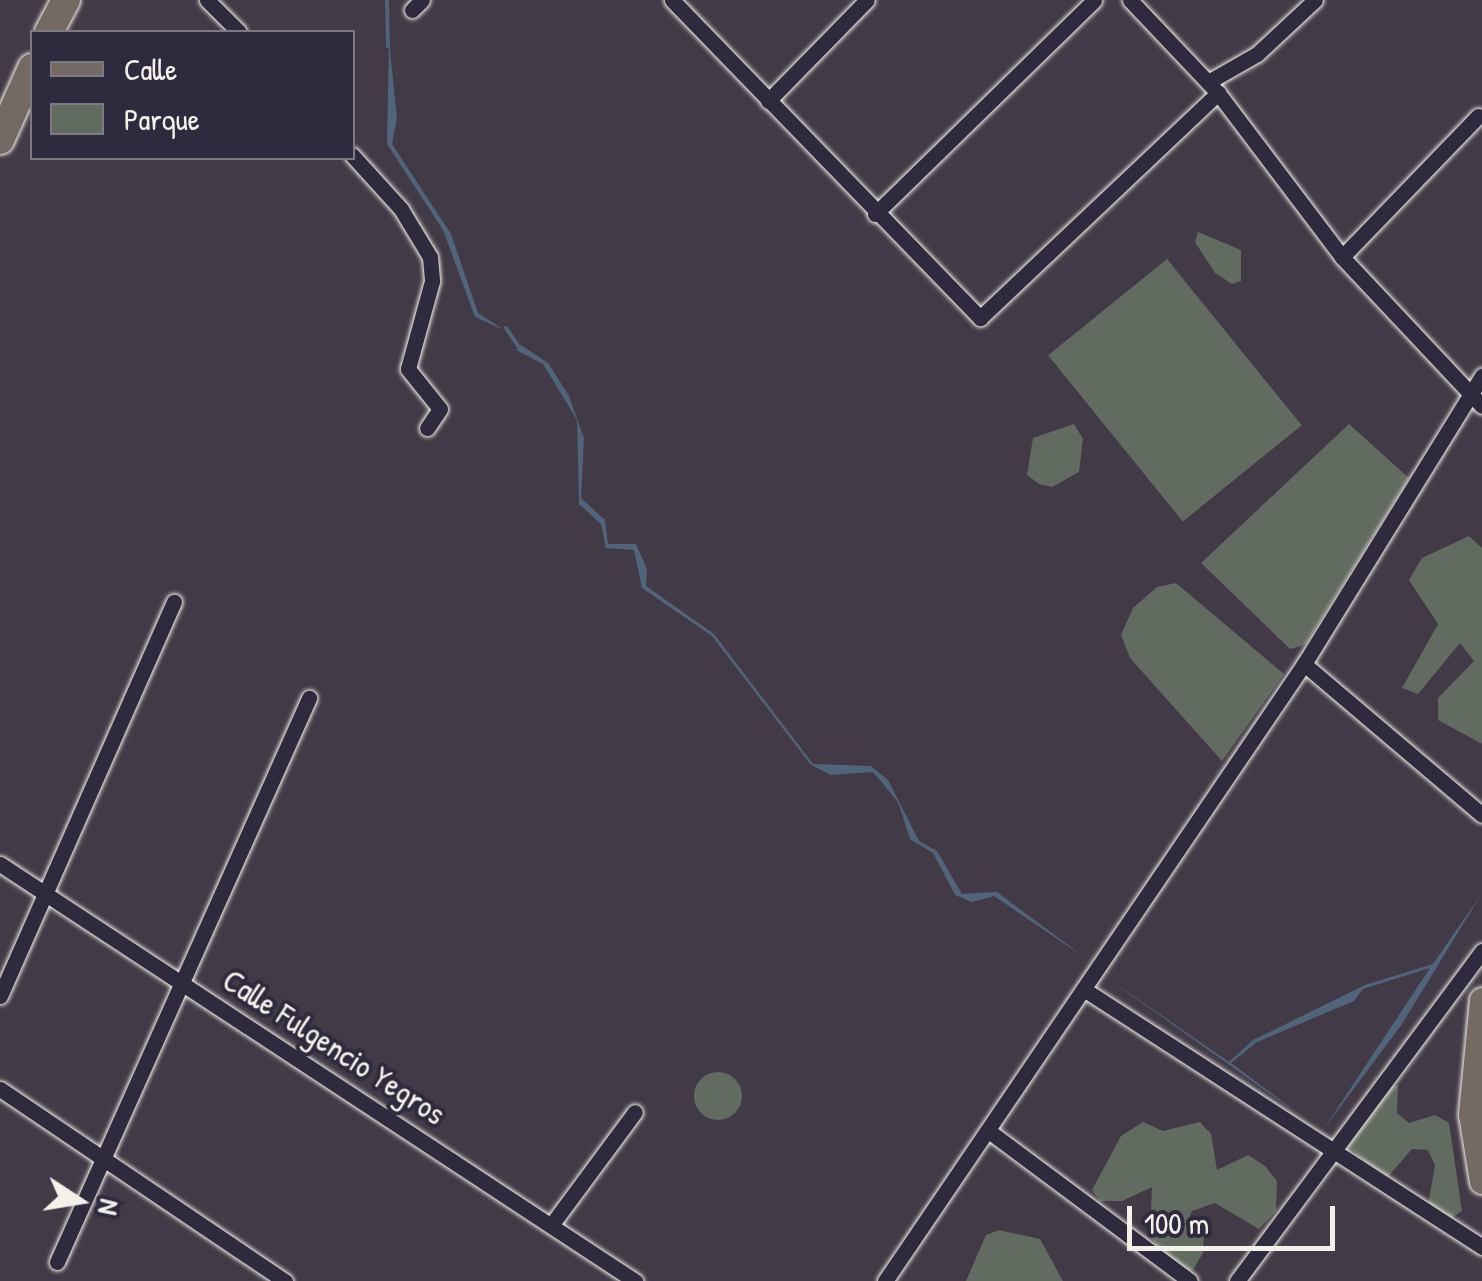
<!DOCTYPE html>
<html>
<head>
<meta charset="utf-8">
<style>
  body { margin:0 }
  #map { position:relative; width:1482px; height:1281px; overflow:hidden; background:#423a46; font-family:"Patrick Hand",sans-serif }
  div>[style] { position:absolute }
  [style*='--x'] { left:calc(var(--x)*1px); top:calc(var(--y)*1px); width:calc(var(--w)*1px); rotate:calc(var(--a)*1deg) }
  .green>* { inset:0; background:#626b5f; transform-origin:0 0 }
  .round { border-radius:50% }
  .water>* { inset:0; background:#50657b }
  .stream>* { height:4px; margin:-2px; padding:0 2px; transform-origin:2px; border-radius:2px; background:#50657b }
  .roads { filter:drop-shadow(0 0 2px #f4f1e8) drop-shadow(0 0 2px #f4f1e8) }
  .minor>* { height:15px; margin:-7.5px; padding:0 7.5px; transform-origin:7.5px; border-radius:7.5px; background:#2f2a3d }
  .primary>* { height:25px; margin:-12.5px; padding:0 12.5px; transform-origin:12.5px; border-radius:12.5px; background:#756964 }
  .trunk>* { height:28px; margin:-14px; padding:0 14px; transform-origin:14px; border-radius:14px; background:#756964 }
  span { translate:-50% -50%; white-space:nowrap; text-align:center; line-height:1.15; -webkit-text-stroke:8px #2f2a3d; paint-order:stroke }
  .street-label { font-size:32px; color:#f4f1e8 }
  .legend { position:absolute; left:30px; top:30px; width:325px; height:130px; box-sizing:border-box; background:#2f2a3d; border:2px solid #7e7a81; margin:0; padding:12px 18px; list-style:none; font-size:30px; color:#f4f1e8 }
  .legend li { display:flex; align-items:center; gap:20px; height:50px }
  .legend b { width:50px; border:2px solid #7e7a81 }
  .north { position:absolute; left:30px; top:1151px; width:100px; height:100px; -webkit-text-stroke:8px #2f2a3d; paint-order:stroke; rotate:102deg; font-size:28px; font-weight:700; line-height:40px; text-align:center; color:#f4f1e8 }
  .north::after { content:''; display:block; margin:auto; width:35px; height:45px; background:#f4f1e8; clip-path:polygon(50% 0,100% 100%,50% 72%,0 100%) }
  .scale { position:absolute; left:1127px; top:1206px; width:208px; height:45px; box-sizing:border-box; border:5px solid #f4f1e8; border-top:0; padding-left:12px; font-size:30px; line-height:35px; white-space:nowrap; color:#f4f1e8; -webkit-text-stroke:8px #2f2a3d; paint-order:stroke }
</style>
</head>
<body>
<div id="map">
  <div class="green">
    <div style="clip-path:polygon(1198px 232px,1241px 250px,1241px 281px,1232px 284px,1215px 273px,1195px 242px)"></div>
    <div style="left:1167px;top:259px;width:214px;height:153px;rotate:51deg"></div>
    <div style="clip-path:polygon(1074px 424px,1083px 439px,1079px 472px,1052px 487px,1039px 484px,1027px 475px,1033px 438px)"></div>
    <div style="clip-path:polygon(1349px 424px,1409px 478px,1305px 645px,1290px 649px,1201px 563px)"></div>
    <div style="clip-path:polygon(1469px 536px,1482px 548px,1482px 744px,1438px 720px,1438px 698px,1474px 661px,1460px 643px,1418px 694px,1402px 688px,1438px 624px,1409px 580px,1422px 558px)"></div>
    <div style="clip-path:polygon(1176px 583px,1284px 674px,1222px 761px,1130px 658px,1121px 635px,1133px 608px,1157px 587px)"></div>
    <div class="round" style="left:694px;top:1072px;width:48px;height:48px"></div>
    <div style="clip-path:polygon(1398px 1085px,1397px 1113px,1409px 1123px,1435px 1115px,1449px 1123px,1462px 1211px,1447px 1221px,1428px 1205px,1435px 1165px,1428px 1150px,1412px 1149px,1386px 1179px,1345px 1144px,1380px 1088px)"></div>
    <div style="clip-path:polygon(1143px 1122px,1163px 1131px,1200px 1122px,1211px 1134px,1217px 1170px,1248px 1155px,1265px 1166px,1277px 1181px,1276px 1211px,1259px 1229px,1215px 1203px,1192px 1211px,1188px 1220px,1204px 1232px,1203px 1253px,1193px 1270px,1176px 1269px,1150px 1237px,1152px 1187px,1122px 1201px,1100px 1201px,1092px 1190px,1121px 1136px)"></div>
    <div style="clip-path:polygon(999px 1230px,1040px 1239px,1063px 1281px,966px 1281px,986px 1235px)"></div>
  </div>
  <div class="water">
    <div style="clip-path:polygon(389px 41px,397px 118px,392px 144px,451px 234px,478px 313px,504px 330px,475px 317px,443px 230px,387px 144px)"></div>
    <div style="clip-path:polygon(521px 345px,548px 363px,569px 396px,584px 438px,581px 498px,605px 520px,608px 544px,636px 544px,647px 569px,646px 586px,714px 634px,813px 764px,871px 766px,888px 780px,919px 841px,937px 851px,962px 894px,997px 892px,1084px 957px,994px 896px,972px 902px,955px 895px,933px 853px,910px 839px,898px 802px,873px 772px,831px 775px,811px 765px,712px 636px,642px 588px,634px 550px,606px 548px,601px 524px,579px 504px,577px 420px,543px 364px,516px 350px)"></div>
    <div style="clip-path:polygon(1482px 893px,1402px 1024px,1323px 1130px,1430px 968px,1363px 989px,1354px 1001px,1257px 1042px,1231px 1063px,1307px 1120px,1100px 973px,1229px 1062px,1253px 1040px,1365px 985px,1433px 964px)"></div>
  </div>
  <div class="stream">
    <div style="--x:387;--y:0;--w:46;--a:88.8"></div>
    <div style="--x:506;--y:328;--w:25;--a:56"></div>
  </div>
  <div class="roads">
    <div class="minor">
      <div style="--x:207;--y:0;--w:45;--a:45"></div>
      <div style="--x:672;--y:0;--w:443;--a:45.9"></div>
      <div style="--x:980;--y:318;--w:328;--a:-43.4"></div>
      <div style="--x:1130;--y:0;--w:128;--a:46.6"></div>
      <div style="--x:1218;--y:93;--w:206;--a:52.9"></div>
      <div style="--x:1342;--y:257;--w:204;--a:46.8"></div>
      <div style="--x:412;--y:10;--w:14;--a:-45"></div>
      <div style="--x:1208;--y:82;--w:56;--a:-29.7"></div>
      <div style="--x:1257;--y:54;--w:79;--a:-43"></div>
      <div style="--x:768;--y:101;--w:141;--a:-45.6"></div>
      <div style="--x:352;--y:155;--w:73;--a:47.8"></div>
      <div style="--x:401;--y:209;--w:56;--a:58.9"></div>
      <div style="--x:430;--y:257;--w:24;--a:85"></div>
      <div style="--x:432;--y:281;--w:91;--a:105.3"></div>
      <div style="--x:408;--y:369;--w:51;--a:51.3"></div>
      <div style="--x:440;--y:409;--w:23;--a:124"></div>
      <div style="--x:875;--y:214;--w:306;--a:-44.3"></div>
      <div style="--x:1342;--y:257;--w:196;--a:-46"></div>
      <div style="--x:1304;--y:664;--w:233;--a:40.3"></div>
      <div style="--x:0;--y:864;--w:760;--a:33.29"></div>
      <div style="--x:1085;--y:990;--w:473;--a:32.9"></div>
      <div style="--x:0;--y:996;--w:431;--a:-66.2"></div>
      <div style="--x:0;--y:1089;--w:344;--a:34"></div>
      <div style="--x:990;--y:1132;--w:249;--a:36.7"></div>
      <div style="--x:552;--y:1224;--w:139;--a:-53.5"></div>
      <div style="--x:57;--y:1262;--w:618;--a:-65.92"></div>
      <div style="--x:885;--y:1281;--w:746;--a:-55.82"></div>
      <div style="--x:1304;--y:664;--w:339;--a:-58.3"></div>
      <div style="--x:1237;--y:1281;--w:411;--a:-53.4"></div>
    </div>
    <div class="primary">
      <div style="--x:1482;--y:1000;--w:115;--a:95.5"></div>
      <div style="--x:1471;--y:1114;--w:68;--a:80.7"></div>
    </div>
    <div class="trunk">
      <div style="--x:49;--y:32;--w:36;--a:-62"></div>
      <div style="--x:0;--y:140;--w:79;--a:-66"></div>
    </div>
  </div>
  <div class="street-label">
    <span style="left:334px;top:1047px;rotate:33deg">Calle Fulgencio Yegros</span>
  </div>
  <ul class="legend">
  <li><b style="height:12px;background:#756964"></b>Calle</li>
  <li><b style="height:28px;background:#626b5f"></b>Parque</li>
  </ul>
  <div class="north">N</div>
  <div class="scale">100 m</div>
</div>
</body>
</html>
